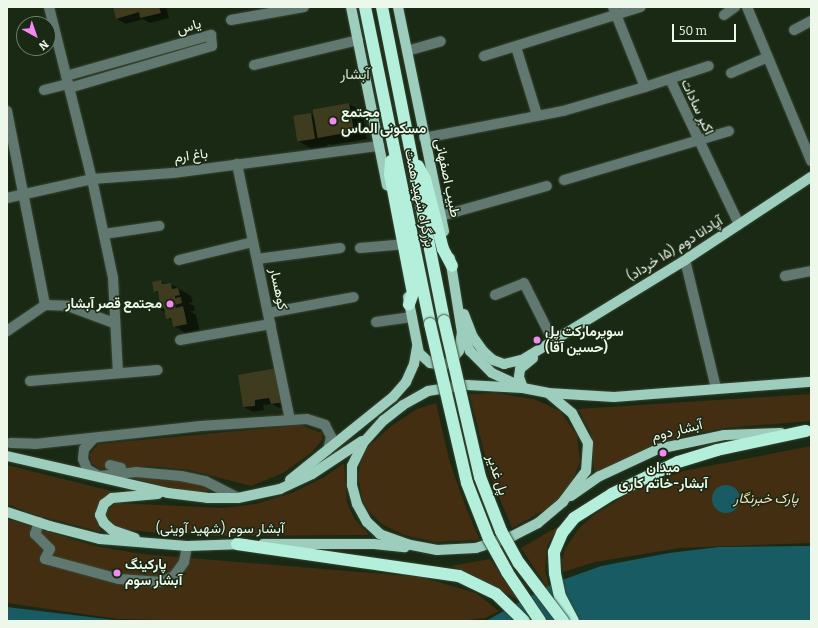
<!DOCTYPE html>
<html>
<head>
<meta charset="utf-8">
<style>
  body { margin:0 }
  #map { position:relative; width:818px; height:628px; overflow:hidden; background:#192914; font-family:Bitter,Vazirmatn,serif }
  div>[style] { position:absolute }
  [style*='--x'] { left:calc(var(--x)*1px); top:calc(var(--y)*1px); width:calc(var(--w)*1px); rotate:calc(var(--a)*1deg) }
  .green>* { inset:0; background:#432e12 }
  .water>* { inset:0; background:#185b63 }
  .round { border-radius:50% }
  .shadow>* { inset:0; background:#0007 }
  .building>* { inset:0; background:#3e3b1f; transform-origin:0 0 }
  .roads { filter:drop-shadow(0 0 1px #374632) drop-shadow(0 0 1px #374632) }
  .minor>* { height:10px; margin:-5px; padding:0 5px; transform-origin:5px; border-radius:5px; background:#617870 }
  .major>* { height:10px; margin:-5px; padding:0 5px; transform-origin:5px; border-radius:5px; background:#9ccdbd }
  .highway>* { height:12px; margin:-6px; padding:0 6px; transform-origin:6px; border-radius:6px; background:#b4efdc }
  .bridges { filter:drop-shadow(0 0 1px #374632) drop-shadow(0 0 1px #374632) }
  .highway-bridge>* { height:12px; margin:-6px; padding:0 6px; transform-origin:6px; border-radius:6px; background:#b4efdc }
  .dots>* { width:11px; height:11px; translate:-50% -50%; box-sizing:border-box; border:2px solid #192914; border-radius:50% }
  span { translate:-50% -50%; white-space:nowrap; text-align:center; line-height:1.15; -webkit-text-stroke:3px #192914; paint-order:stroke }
  .street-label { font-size:14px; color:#edf8ea }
  .poi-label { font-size:14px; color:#edf8ea; font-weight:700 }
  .left { translate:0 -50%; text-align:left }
  .right { translate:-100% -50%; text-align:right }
  .park-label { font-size:14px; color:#fddebb; font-style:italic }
  .neighbourhood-label { font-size:15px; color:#cde3c7 }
  .frame { position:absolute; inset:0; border:8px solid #edf8ea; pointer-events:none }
  .north { position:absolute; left:16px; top:16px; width:40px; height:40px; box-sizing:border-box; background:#192914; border:1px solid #6e7c6a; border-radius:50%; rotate:140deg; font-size:11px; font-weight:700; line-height:16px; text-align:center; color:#edf8ea }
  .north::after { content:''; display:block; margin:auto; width:14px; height:18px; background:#f38af1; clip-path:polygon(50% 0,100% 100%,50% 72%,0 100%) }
  .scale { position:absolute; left:672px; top:24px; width:64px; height:18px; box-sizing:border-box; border:2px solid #edf8ea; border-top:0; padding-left:5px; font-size:12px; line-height:14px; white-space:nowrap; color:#edf8ea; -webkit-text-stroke:3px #192914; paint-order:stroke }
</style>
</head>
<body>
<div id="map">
  <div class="green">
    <div style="clip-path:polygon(495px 393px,534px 399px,560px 411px,577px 435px,580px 461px,572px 483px,552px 506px,512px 528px,490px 475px,469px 394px)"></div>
    <div style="clip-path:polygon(811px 394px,811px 421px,725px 428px,692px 434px,654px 445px,598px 472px,594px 471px,591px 434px,578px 409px)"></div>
    <div style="clip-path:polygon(436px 403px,450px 463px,467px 510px,480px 540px,435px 542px,404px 535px,383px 525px,370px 513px,363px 502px,358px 477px,360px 465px,367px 448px,391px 426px,417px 409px)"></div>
    <div style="clip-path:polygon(301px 425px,322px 433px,322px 440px,311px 453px,283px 473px,251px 486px,189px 470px,150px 466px,100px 469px,91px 463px,90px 454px,98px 444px)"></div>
    <div style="clip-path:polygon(811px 446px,811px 543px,680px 548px,595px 562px,563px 572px,562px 560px,565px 549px,579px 528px,595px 514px,640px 487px,683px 471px)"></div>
    <div style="clip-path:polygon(344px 463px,347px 502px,354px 518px,369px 535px,219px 536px,160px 533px,120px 529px,111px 524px,106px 515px,107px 510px,116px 503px,223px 508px,255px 504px,292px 493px,324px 477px)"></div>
    <div style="clip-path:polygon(7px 465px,115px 492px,104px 498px,98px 507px,96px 517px,101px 532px,33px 514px,7px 504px)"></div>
    <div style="clip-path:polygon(138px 477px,161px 477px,204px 485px,210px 491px,193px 492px,133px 479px)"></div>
    <div style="clip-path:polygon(7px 519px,95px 546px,142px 554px,421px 577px,476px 593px,499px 611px,485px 618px,460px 621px,216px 621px,118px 619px,7px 603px)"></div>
    <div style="clip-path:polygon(559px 526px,547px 546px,545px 570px,550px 592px,521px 548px)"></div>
    <div style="clip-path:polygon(490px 559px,518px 600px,473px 575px,451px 566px)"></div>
  </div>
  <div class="water">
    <div class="round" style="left:712px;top:485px;width:28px;height:28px"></div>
    <div style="clip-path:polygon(811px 546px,811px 621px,486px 621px,554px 583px,601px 566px,669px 553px,719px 547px)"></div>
    <div style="clip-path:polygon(7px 607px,48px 612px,123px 621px,7px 621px)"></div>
  </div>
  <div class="shadow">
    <div style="clip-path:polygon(114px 7px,166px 7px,169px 18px,150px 23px,143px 19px,126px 24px,117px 19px)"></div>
    <div style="clip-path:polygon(349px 104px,362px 111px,367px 139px,331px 145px,327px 143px,328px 146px,312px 149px,298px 141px,310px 114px,314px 116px)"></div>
    <div style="clip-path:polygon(161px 282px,171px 284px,191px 296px,193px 302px,188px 303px,194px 306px,195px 311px,190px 311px,196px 315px,200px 332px,187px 334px,174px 326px,166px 313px,159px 309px,161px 305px,159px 294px,155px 291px)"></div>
    <div style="clip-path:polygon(277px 369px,286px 374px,293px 407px,280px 408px,272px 404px,263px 405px,264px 410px,253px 412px,244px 407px)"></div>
  </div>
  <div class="building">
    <div style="clip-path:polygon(113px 7px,159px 7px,161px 13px,140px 18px,139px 12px,116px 19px)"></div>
    <div style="left:349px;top:103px;width:29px;height:37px;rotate:80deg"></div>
    <div style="left:311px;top:113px;width:26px;height:18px;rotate:81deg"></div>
    <div style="clip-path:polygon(161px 280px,162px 284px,171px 283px,172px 289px,178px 288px,180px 295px,175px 296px,175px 298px,181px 297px,182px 303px,175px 305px,176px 308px,183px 306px,187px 324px,173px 327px,171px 318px,166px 319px,164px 308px,158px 310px,157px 304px,160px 304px,158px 291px,154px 292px,152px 282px)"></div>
    <div style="clip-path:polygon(277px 368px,284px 402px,271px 404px,269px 398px,255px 400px,255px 406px,243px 407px,238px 375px)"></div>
  </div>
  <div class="roads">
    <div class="minor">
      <div style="--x:49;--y:7;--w:177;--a:76"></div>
      <div style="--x:92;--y:179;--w:101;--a:78"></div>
      <div style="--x:113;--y:278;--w:95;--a:87"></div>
      <div style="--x:613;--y:7;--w:86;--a:68.2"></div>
      <div style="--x:645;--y:87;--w:67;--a:-18.2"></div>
      <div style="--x:747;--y:7;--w:167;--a:67.4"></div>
      <div style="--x:724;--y:15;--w:14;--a:-36"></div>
      <div style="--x:231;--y:20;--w:74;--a:-10.1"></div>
      <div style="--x:794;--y:30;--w:19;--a:-28"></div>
      <div style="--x:516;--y:47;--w:71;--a:72.8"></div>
      <div style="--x:407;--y:51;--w:35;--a:-16"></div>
      <div style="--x:484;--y:56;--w:164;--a:-17.4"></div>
      <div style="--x:254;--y:65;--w:107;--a:-13.5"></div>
      <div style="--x:731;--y:73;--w:40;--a:-23.4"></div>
      <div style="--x:66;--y:76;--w:151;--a:-15.8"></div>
      <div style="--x:211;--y:35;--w:11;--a:85"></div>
      <div style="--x:212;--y:46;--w:149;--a:163.6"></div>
      <div style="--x:670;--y:79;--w:161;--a:64.6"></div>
      <div style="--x:44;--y:90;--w:25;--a:-14"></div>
      <div style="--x:7;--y:111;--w:198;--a:78.9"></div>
      <div style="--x:424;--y:138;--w:142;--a:-11"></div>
      <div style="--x:563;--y:111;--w:85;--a:-16.3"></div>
      <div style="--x:237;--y:164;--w:261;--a:78.3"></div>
      <div style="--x:564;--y:180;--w:172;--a:-16.5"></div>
      <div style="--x:7;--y:198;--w:87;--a:-12.6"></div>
      <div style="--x:92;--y:179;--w:81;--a:-4.2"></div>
      <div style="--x:173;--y:173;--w:208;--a:-7.5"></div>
      <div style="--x:441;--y:216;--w:110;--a:-15.8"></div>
      <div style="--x:104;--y:234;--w:56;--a:-8.3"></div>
      <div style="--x:360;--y:248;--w:38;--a:-5"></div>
      <div style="--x:257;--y:259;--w:84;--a:-7.5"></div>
      <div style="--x:179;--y:260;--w:76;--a:-13.7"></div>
      <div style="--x:685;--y:260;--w:132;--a:76.4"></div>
      <div style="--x:785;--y:276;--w:26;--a:-11"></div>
      <div style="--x:495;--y:295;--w:31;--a:-22"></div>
      <div style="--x:524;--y:283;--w:65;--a:63.4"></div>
      <div style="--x:268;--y:313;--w:87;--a:-10.5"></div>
      <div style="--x:376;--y:322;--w:36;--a:-8"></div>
      <div style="--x:7;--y:331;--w:46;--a:-34.4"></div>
      <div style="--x:45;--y:305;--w:23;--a:2"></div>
      <div style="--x:68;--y:306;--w:49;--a:20.3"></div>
      <div style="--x:180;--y:340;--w:92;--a:-10"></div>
      <div style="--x:30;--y:381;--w:128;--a:-4.9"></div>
      <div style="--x:94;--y:438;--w:15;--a:132"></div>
      <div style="--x:84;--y:449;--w:10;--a:96"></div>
      <div style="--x:83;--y:459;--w:11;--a:68"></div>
      <div style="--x:87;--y:469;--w:14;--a:30"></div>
      <div style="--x:99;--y:476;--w:37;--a:-6"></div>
      <div style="--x:136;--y:472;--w:45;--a:5.1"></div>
      <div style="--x:181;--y:476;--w:25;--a:12"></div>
      <div style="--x:205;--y:481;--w:37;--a:27"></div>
      <div style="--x:11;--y:443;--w:24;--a:2"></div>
      <div style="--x:35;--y:444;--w:167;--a:-6.2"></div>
      <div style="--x:201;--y:426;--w:106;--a:-3.8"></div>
      <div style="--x:307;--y:419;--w:19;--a:18"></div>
      <div style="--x:325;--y:425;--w:13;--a:63"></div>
      <div style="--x:331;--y:437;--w:13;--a:103"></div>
      <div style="--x:110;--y:465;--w:11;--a:15"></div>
      <div style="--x:121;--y:468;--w:6;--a:81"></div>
      <div style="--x:39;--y:522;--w:13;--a:108"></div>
      <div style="--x:35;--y:534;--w:21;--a:45"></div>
      <div style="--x:50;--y:549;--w:11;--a:117"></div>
      <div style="--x:45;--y:559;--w:77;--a:15.1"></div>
      <div style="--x:119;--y:579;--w:42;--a:4.1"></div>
      <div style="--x:161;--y:582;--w:14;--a:-25"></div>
      <div style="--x:174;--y:576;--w:17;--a:-54"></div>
      <div style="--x:184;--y:562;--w:16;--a:-79"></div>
    </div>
    <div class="major">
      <div style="--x:351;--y:7;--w:182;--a:78.6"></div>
      <div style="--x:398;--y:7;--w:229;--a:78.4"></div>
      <div style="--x:408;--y:297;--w:57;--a:78.9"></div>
      <div style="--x:419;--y:353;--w:15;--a:42"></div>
      <div style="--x:430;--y:363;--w:14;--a:8"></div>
      <div style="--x:444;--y:365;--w:7;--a:-27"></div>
      <div style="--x:450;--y:362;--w:14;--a:-51"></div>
      <div style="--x:459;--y:351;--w:18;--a:-81"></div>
      <div style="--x:462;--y:333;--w:76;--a:-99.1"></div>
      <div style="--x:464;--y:314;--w:25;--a:69"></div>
      <div style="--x:473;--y:337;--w:19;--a:54"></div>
      <div style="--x:484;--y:352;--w:12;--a:42"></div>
      <div style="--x:493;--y:360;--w:12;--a:20"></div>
      <div style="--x:504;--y:364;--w:18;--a:-13"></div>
      <div style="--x:522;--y:360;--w:191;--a:-31.5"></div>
      <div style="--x:685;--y:260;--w:151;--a:-33.4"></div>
      <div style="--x:463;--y:334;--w:18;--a:68"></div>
      <div style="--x:470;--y:351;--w:31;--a:45"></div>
      <div style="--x:492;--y:373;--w:29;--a:25"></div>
      <div style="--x:467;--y:385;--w:56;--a:3.1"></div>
      <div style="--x:523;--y:388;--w:25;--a:11"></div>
      <div style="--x:548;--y:393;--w:31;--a:40"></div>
      <div style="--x:572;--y:413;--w:34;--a:62"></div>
      <div style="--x:588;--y:443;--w:28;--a:94"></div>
      <div style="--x:586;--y:471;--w:39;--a:127"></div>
      <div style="--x:563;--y:502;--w:33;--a:140"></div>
      <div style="--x:538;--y:523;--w:28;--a:153"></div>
      <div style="--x:513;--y:536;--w:39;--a:162"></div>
      <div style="--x:476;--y:548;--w:39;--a:177"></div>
      <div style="--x:437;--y:550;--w:31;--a:-169"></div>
      <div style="--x:407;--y:544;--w:29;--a:-160"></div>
      <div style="--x:380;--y:534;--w:18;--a:-137"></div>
      <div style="--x:367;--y:522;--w:21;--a:-119"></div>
      <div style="--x:357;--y:504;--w:20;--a:-105"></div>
      <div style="--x:352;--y:485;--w:19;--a:-90"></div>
      <div style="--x:352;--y:466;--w:25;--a:-64"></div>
      <div style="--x:363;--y:443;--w:31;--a:-48"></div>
      <div style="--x:384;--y:420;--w:24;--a:-38"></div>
      <div style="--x:403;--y:405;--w:29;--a:-29"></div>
      <div style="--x:428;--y:391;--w:39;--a:-9"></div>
      <div style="--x:523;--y:388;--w:12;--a:-110"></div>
      <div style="--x:519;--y:377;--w:8;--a:-83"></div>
      <div style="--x:520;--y:369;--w:17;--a:-40"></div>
      <div style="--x:548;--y:393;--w:66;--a:3.5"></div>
      <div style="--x:614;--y:397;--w:198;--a:-4.4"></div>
      <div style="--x:7;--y:456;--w:165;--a:12.9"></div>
      <div style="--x:168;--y:493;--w:39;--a:7"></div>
      <div style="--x:207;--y:498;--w:31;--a:0"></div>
      <div style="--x:238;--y:498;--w:43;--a:-12.1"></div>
      <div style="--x:280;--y:489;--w:35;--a:-25"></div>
      <div style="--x:312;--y:474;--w:60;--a:-33.4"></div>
      <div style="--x:290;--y:480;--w:132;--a:-38.9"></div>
      <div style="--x:393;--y:397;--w:20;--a:-49"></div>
      <div style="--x:406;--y:382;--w:20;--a:-66"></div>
      <div style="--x:414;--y:364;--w:17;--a:-80"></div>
      <div style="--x:571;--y:496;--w:35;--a:-35"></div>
      <div style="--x:600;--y:476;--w:64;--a:-25"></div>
      <div style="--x:658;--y:449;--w:67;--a:-12"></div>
      <div style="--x:724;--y:435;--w:57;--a:-2"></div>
      <div style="--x:7;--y:512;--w:45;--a:18"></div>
      <div style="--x:50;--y:526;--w:52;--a:14.6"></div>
      <div style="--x:100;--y:539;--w:87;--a:4.6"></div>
      <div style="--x:187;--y:546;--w:58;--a:-2"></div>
      <div style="--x:135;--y:538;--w:24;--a:-161"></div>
      <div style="--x:112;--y:530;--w:11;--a:-139"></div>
      <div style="--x:104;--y:523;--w:9;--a:-117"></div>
      <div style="--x:100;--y:515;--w:12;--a:-70"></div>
      <div style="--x:104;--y:504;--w:10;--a:-37"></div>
      <div style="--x:112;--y:498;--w:46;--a:-5"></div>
      <div style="--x:263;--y:544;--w:111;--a:0"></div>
      <div style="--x:374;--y:544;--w:31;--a:6"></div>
    </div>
    <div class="highway">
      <div style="--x:365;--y:7;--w:324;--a:78.4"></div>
      <div style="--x:382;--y:7;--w:320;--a:78.8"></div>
      <div style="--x:391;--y:161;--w:13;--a:94"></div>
      <div style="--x:390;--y:174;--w:121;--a:79.1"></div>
      <div style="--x:413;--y:293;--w:12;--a:110"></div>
      <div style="--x:418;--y:166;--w:15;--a:62"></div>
      <div style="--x:425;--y:179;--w:72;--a:75.6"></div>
      <div style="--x:443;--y:249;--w:19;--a:62"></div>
      <div style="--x:237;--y:544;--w:224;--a:8.2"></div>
      <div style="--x:459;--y:576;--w:41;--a:25.9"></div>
      <div style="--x:496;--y:594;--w:39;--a:44"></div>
      <div style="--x:573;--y:621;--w:27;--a:-118"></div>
      <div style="--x:560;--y:597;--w:25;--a:-102"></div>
      <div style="--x:555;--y:573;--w:21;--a:-93"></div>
      <div style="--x:554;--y:552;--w:21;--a:-67"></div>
      <div style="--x:562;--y:533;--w:19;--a:-51"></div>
      <div style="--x:574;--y:518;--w:45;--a:-32.3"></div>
      <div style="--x:612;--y:494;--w:73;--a:-25.9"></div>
      <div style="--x:678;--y:462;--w:41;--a:-17.1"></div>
      <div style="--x:717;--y:450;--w:91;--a:-12.1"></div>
    </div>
  </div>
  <div class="bridges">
    <div class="highway-bridge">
      <div style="--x:444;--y:321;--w:160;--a:77"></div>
      <div style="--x:480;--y:477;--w:58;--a:68.7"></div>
      <div style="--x:501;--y:531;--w:37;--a:61"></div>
      <div style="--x:519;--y:563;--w:73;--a:52.8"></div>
      <div style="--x:430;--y:324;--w:163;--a:76.9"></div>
      <div style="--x:467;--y:483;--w:60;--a:68.6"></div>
      <div style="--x:489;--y:539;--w:38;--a:61"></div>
      <div style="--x:507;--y:572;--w:59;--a:56"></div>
    </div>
  </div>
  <div class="dots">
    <div style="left:333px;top:121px;background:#f38af1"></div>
    <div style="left:170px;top:304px;background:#f38af1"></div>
    <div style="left:537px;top:340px;background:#f38af1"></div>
    <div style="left:663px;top:453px;background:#f38af1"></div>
    <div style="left:117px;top:573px;background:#f38af1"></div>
  </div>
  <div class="street-label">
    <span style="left:189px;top:27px;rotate:-16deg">یاس</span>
    <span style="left:697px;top:107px;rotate:65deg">اکبر سادات</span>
    <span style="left:191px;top:156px;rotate:-7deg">باغ ارم</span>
    <span style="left:447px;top:178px;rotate:78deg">طبیب اصفهانی</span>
    <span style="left:419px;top:198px;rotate:78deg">بزرگراه شهید همت</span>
    <span style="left:675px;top:249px;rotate:-32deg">آپادانا دوم (۱۵ خرداد)</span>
    <span style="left:278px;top:289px;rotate:78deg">کوهسار</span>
    <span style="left:677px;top:431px;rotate:-14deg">آبشار دوم</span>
    <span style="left:497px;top:475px;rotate:72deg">پل غدیر</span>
    <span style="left:220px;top:529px">آبشار سوم (شهید آوینی)</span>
  </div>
  <div class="poi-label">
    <span class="left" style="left:341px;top:121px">مجتمع<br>مسکونی الماس</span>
    <span class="right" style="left:162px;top:304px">مجتمع قصر آبشار</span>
    <span class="left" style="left:545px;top:340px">سوپرمارکت پل<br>(حسین آقا)</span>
    <span style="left:663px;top:476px">میدان<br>آبشار-خاتم کاری</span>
    <span class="left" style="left:125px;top:573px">پارکینگ<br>آبشار سوم</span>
  </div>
  <div class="park-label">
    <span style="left:766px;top:499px">پارک خبرنگار</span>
  </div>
  <div class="neighbourhood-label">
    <span style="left:355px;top:75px">آبشار</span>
  </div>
  <div class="frame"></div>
  <div class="north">N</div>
  <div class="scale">50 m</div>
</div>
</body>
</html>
